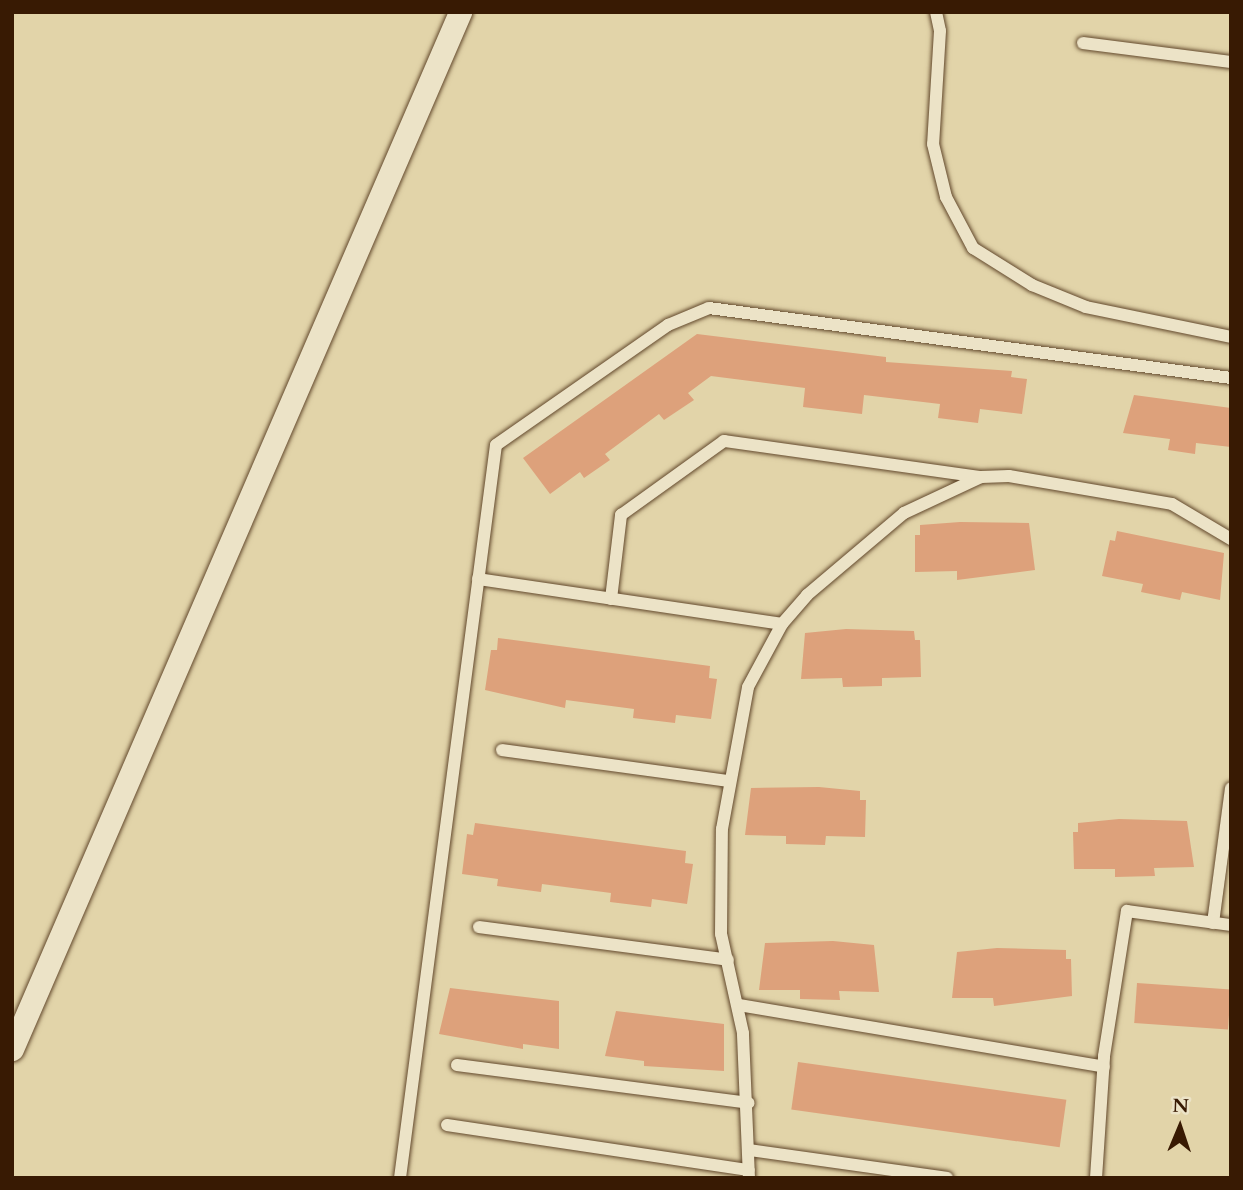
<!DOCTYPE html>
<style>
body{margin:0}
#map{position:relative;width:1243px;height:1190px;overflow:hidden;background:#e2d4a9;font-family:Cardo,serif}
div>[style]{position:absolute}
.building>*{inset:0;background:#dda17b;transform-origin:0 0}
.roads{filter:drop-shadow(0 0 2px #62482c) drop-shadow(0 0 2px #62482c)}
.service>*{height:12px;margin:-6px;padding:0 6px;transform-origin:6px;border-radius:6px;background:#ece3c7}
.minor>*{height:23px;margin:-11.5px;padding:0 11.5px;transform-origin:11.5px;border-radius:11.5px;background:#ece3c7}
span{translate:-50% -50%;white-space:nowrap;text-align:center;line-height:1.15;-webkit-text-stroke:5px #ece3c7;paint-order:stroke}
.frame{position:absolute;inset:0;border:14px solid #381a03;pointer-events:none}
.north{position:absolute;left:1145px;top:1092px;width:70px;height:70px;-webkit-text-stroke:5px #ece3c7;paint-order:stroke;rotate:2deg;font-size:19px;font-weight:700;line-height:28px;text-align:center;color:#381a03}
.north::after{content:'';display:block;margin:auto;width:24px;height:32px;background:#381a03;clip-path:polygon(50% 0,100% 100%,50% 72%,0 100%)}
</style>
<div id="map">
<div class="building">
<div style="clip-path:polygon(697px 334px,886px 357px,886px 362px,1012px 371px,1011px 377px,1027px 379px,1022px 414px,980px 409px,978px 423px,938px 418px,940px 404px,864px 395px,862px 414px,803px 407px,805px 388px,711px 376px,688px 393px,694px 400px,664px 420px,659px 414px,605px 454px,610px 460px,584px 478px,580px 472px,550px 494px,523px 458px)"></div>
<div style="clip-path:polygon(1134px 395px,1231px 408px,1231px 447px,1196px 443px,1195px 454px,1168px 450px,1170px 439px,1123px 433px)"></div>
<div style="clip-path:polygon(960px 522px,1029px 523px,1035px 570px,957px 580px,957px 571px,915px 572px,915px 535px,920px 535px,920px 525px)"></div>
<div style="clip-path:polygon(1117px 531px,1224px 553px,1220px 600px,1182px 592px,1180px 600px,1141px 592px,1143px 584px,1102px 576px,1110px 540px,1115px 541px)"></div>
<div style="clip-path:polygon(846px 629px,914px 631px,915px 640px,920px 640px,921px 677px,882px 678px,882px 686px,843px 687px,842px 678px,801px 679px,805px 633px)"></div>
<div style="clip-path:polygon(498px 638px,710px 666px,709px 678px,717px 679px,711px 719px,676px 715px,675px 723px,633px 718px,634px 709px,566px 700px,565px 708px,485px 690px,491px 650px,497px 650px)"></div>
<div style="clip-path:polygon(819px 787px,860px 791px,860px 800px,866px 800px,865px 837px,826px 836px,825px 845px,786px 844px,786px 836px,745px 835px,751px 788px)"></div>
<div style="clip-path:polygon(1119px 819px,1187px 821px,1194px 867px,1154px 868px,1155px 876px,1115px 877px,1115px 869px,1074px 869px,1073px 832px,1078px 832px,1078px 823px)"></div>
<div style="clip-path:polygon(475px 823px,686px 851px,685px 863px,693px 864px,687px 904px,652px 899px,651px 907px,610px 902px,611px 893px,542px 884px,541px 892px,497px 886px,498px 879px,462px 874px,467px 834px,473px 835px)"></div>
<div style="clip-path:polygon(833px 941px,874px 945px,879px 992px,839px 991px,840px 1000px,800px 999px,800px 990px,759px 990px,765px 943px)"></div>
<div style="clip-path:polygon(997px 948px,1066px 950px,1066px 959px,1071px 959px,1072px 996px,994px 1006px,993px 998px,952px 998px,957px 952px)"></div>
<div style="left:1137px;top:983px;width:94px;height:40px;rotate:4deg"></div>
<div style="clip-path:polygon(450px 988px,559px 1001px,559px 1049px,523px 1044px,523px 1049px,439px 1034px)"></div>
<div style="clip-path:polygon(616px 1011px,724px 1024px,724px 1071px,644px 1066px,644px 1061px,605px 1056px)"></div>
<div style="left:798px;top:1062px;width:271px;height:48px;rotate:8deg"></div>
</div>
<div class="roads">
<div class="service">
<div style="left:936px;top:12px;width:19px;rotate:78deg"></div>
<div style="left:940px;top:31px;width:113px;rotate:93.5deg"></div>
<div style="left:933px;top:144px;width:55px;rotate:76.2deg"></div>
<div style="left:946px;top:197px;width:58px;rotate:62.1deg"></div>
<div style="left:973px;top:248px;width:70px;rotate:32.1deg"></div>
<div style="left:1032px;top:285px;width:58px;rotate:22.2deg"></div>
<div style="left:1086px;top:307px;width:148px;rotate:11.7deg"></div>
<div style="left:1083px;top:43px;width:149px;rotate:7.3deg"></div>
<div style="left:478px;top:579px;width:307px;rotate:8.4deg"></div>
<div style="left:611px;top:599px;width:85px;rotate:-83.2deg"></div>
<div style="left:621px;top:515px;width:127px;rotate:-35.7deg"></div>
<div style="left:724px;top:441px;width:259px;rotate:8deg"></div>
<div style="left:502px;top:750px;width:227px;rotate:7.8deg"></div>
<div style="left:1213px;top:923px;width:136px;rotate:-82.4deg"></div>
<div style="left:479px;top:927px;width:251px;rotate:7.5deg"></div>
<div style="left:739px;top:1005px;width:370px;rotate:9.6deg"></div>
<div style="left:457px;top:1065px;width:294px;rotate:7.4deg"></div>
<div style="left:447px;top:1125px;width:305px;rotate:8.5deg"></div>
<div style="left:749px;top:1150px;width:200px;rotate:8deg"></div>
<div style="left:400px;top:1178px;width:739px;rotate:-82.54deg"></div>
<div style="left:496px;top:445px;width:210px;rotate:-34.9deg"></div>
<div style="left:668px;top:325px;width:44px;rotate:-22.5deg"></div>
<div style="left:709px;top:308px;width:527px;rotate:7.64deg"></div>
<div style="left:749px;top:1178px;width:145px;rotate:-92.4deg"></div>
<div style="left:743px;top:1033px;width:101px;rotate:-102.5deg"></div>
<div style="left:721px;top:934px;width:105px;rotate:-89.5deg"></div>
<div style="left:722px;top:829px;width:144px;rotate:-79.6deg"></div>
<div style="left:748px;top:687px;width:72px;rotate:-61.6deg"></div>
<div style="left:782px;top:624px;width:38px;rotate:-49deg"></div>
<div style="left:807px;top:595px;width:127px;rotate:-40.2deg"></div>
<div style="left:904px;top:513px;width:85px;rotate:-25.1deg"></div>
<div style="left:981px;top:477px;width:28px;rotate:-2deg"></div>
<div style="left:1009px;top:476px;width:165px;rotate:9.7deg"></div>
<div style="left:1172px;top:504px;width:69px;rotate:30.7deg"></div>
<div style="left:1096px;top:1178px;width:122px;rotate:-86.2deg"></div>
<div style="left:1104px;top:1056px;width:147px;rotate:-81deg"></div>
<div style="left:1127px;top:911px;width:105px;rotate:7.7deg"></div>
</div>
<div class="minor">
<div style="left:12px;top:1049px;width:1130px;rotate:-66.63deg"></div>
</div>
</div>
<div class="frame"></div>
<div class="north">N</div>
</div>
